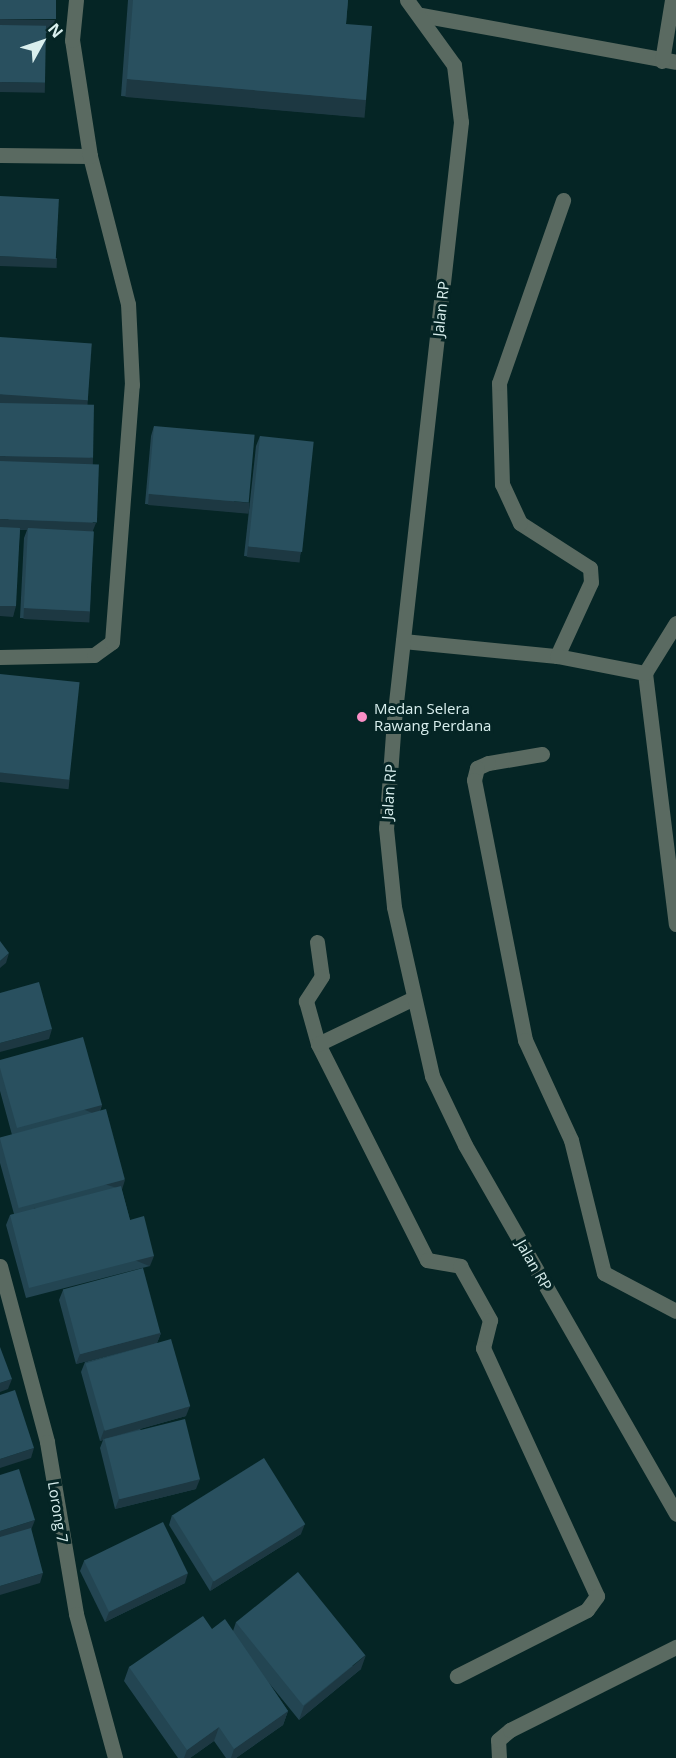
<!DOCTYPE html>
<style>
body{margin:0}
#map{position:relative;width:676px;height:1758px;overflow:hidden;background:#052525;font-family:"Open Sans",sans-serif}
div>[style]{position:absolute}
.service>*{height:15px;margin:-7.5px;padding:0 7.5px;transform-origin:7.5px;border-radius:7.5px;background:#5a6a61}
.minor>*{height:15px;margin:-7.5px;padding:0 7.5px;transform-origin:7.5px;border-radius:7.5px;background:#5a6a61}
.tertiary>*{height:15px;margin:-7.5px;padding:0 7.5px;transform-origin:7.5px;border-radius:7.5px;background:#5a6a61}
.wall>*{inset:0;background:#234552}
.shaded-wall>*{inset:0;background:#1d3842;transform-origin:0 0}
.building>*{inset:0;background:#29505f;transform-origin:0 0}
.dots>*{width:16px;height:16px;translate:-50% -50%;box-sizing:border-box;border:3px solid #052525;border-radius:50%}
span{translate:-50% -50%;white-space:nowrap;text-align:center;line-height:1.15;-webkit-text-stroke:6px #052525;paint-order:stroke}
.street-label{font-size:15px;color:#d9efee}
.poi-label{font-size:15px;color:#d9efee}
.left{translate:0 -50%;text-align:left}
.north{position:absolute;left:12px;top:12px;width:60px;height:60px;-webkit-text-stroke:4px #052525;paint-order:stroke;rotate:50deg;font-size:16px;font-weight:700;line-height:24px;text-align:center;color:#d9efee}
.north::after{content:'';display:block;margin:auto;width:21px;height:27px;background:#d9efee;clip-path:polygon(50% 0,100% 100%,50% 72%,0 100%)}
</style>
<div id="map">
<div class="service">
<div style="left:421px;top:15px;width:259px;rotate:10.4deg"></div>
<div style="left:662px;top:61px;width:62px;rotate:-80.7deg"></div>
<div style="left:676px;top:623px;width:59px;rotate:121.8deg"></div>
<div style="left:645px;top:673px;width:253px;rotate:83deg"></div>
<div style="left:403px;top:641px;width:155px;rotate:5.6deg"></div>
<div style="left:557px;top:656px;width:81px;rotate:-65.3deg"></div>
<div style="left:591px;top:582px;width:14px;rotate:-94deg"></div>
<div style="left:590px;top:568px;width:83px;rotate:-147.3deg"></div>
<div style="left:520px;top:523px;width:43px;rotate:-114.8deg"></div>
<div style="left:502px;top:484px;width:101px;rotate:-91.7deg"></div>
<div style="left:499px;top:383px;width:194px;rotate:-70.7deg"></div>
<div style="left:557px;top:656px;width:90px;rotate:10.9deg"></div>
<div style="left:542px;top:754px;width:55px;rotate:170.5deg"></div>
<div style="left:488px;top:763px;width:12px;rotate:156deg"></div>
<div style="left:477px;top:768px;width:12px;rotate:104deg"></div>
<div style="left:474px;top:780px;width:265px;rotate:78.9deg"></div>
<div style="left:525px;top:1040px;width:110px;rotate:65.3deg"></div>
<div style="left:571px;top:1140px;width:137px;rotate:76.1deg"></div>
<div style="left:604px;top:1273px;width:81px;rotate:27.8deg"></div>
<div style="left:317px;top:942px;width:34px;rotate:82deg"></div>
<div style="left:322px;top:976px;width:30px;rotate:123deg"></div>
<div style="left:306px;top:1001px;width:45px;rotate:74.4deg"></div>
<div style="left:318px;top:1044px;width:242px;rotate:63.2deg"></div>
<div style="left:427px;top:1260px;width:34px;rotate:10deg"></div>
<div style="left:460px;top:1266px;width:62px;rotate:60.9deg"></div>
<div style="left:490px;top:1320px;width:29px;rotate:104deg"></div>
<div style="left:483px;top:1348px;width:273px;rotate:65.3deg"></div>
<div style="left:597px;top:1596px;width:17px;rotate:126deg"></div>
<div style="left:587px;top:1610px;width:146px;rotate:153.1deg"></div>
<div style="left:318px;top:1044px;width:104px;rotate:-25.6deg"></div>
<div style="left:499px;top:1758px;width:18px;rotate:-93deg"></div>
<div style="left:498px;top:1740px;width:16px;rotate:-40deg"></div>
<div style="left:510px;top:1730px;width:186px;rotate:-26.6deg"></div>
</div>
<div class="minor">
<div style="left:0;top:155px;width:90px;rotate:0.6deg"></div>
<div style="left:0;top:657px;width:94px;rotate:-1.2deg"></div>
<div style="left:94px;top:655px;width:22px;rotate:-36deg"></div>
<div style="left:112px;top:642px;width:258px;rotate:-85.6deg"></div>
<div style="left:132px;top:385px;width:81px;rotate:-92.8deg"></div>
<div style="left:128px;top:304px;width:153px;rotate:-104.4deg"></div>
<div style="left:90px;top:156px;width:117px;rotate:-98.8deg"></div>
<div style="left:72px;top:40px;width:40px;rotate:-84.3deg"></div>
<div style="left:0;top:1266px;width:182px;rotate:75deg"></div>
<div style="left:47px;top:1442px;width:174px;rotate:80.4deg"></div>
<div style="left:76px;top:1614px;width:149px;rotate:74.8deg"></div>
</div>
<div class="tertiary">
<div style="left:407px;top:0;width:80px;rotate:54.1deg"></div>
<div style="left:454px;top:65px;width:57px;rotate:83deg"></div>
<div style="left:461px;top:122px;width:602px;rotate:96.39deg"></div>
<div style="left:394px;top:720px;width:108px;rotate:94.2deg"></div>
<div style="left:386px;top:828px;width:79px;rotate:84.2deg"></div>
<div style="left:394px;top:907px;width:173px;rotate:77.3deg"></div>
<div style="left:432px;top:1076px;width:76px;rotate:64.4deg"></div>
<div style="left:465px;top:1145px;width:425px;rotate:60.2deg"></div>
</div>
<div class="wall">
<div style="clip-path:polygon(128px 0,348px 0,346px 24px,366px 100px,360px 117px,121px 96px)"></div>
<div style="clip-path:polygon(0 337px,88px 399px,86px 405px,91px 464px,93px 531px,90px 612px,86px 622px,20px 618px,24px 538px,27px 530px,20px 530px,13px 617px)"></div>
<div style="clip-path:polygon(154px 426px,246px 513px,145px 504px,151px 436px)"></div>
<div style="clip-path:polygon(260px 436px,301px 552px,298px 562px,244px 556px,256px 446px)"></div>
<div style="clip-path:polygon(0 1060px,102px 1105px,100px 1111px,130px 1220px,150px 1266px,26px 1298px,6px 1225px,10px 1215px,14px 1214px,0 1163px,0 1138px,12px 1135px,0 1091px)"></div>
<div style="clip-path:polygon(63px 1290px,161px 1333px,157px 1343px,186px 1416px,140px 1429px,196px 1489px,115px 1509px,100px 1448px,103px 1440px,100px 1441px,81px 1372px,85px 1362px,144px 1346px,76px 1364px,59px 1300px)"></div>
<div style="clip-path:polygon(172px 1515px,301px 1534px,210px 1591px,169px 1525px)"></div>
<div style="clip-path:polygon(84px 1561px,185px 1583px,105px 1622px,80px 1571px)"></div>
<div style="clip-path:polygon(236px 1622px,361px 1669px,299px 1720px,269px 1683px,288px 1711px,283px 1725px,236px 1758px,226px 1758px,214px 1741px,190px 1758px,178px 1758px,124px 1681px,129px 1667px,212px 1629px,233px 1631px)"></div>
</div>
<div class="shaded-wall">
<div style="clip-path:polygon(0 19px,55px 20px,50px 33px,0 33px)"></div>
<div style="left:127px;top:79px;width:240px;height:18px;rotate:5deg"></div>
<div style="left:0;top:82px;width:45px;height:10px;rotate:1deg"></div>
<div style="left:0;top:256px;width:57px;height:10px;rotate:2deg"></div>
<div style="left:0;top:394px;width:88px;height:10px;rotate:3deg"></div>
<div style="left:0;top:456px;width:93px;height:10px;rotate:1deg"></div>
<div style="left:149px;top:494px;width:101px;height:11px;rotate:5deg"></div>
<div style="clip-path:polygon(0 519px,96px 523px,92px 533px,28px 528px,27px 530px,0 529px)"></div>
<div style="left:248px;top:546px;width:53px;height:11px;rotate:6deg"></div>
<div style="clip-path:polygon(0 606px,16px 606px,13px 617px,0 616px)"></div>
<div style="left:24px;top:608px;width:66px;height:11px;rotate:3deg"></div>
<div style="left:0;top:772px;width:70px;height:10px;rotate:6deg"></div>
<div style="clip-path:polygon(9px 953px,6px 963px,0 968px,0 961px)"></div>
<div style="clip-path:polygon(52px 1029px,49px 1039px,0 1052px,0 1043px)"></div>
<div style="left:102px;top:1105px;width:11px;height:88px;rotate:112deg"></div>
<div style="left:125px;top:1180px;width:10px;height:110px;rotate:107deg"></div>
<div style="left:154px;top:1256px;width:11px;height:129px;rotate:112deg"></div>
<div style="clip-path:polygon(161px 1333px,157px 1343px,76px 1364px,80px 1354px)"></div>
<div style="clip-path:polygon(12px 1379px,8px 1389px,0 1392px,0 1383px)"></div>
<div style="clip-path:polygon(190px 1406px,186px 1416px,104px 1439px,104px 1438px,103px 1440px,100px 1441px,104px 1430px)"></div>
<div style="clip-path:polygon(34px 1448px,31px 1458px,0 1468px,0 1459px)"></div>
<div style="clip-path:polygon(200px 1479px,196px 1489px,115px 1509px,119px 1499px)"></div>
<div style="clip-path:polygon(35px 1520px,31px 1530px,0 1540px,0 1531px)"></div>
<div style="clip-path:polygon(305px 1524px,301px 1534px,210px 1591px,213px 1581px)"></div>
<div style="clip-path:polygon(43px 1573px,40px 1583px,0 1595px,0 1586px)"></div>
<div style="clip-path:polygon(188px 1573px,185px 1583px,105px 1622px,109px 1612px)"></div>
<div style="clip-path:polygon(366px 1655px,361px 1669px,299px 1720px,304px 1706px)"></div>
<div style="clip-path:polygon(288px 1711px,283px 1725px,236px 1758px,231px 1758px,234px 1749px)"></div>
<div style="clip-path:polygon(219px 1727px,214px 1741px,190px 1758px,184px 1758px,187px 1750px)"></div>
</div>
<div class="building">
<div style="left:0;top:0;width:56px;height:19px"></div>
<div style="clip-path:polygon(133px 0,348px 0,346px 24px,372px 26px,366px 100px,127px 79px)"></div>
<div style="left:0;top:25px;width:46px;height:57px;rotate:1deg"></div>
<div style="left:0;top:196px;width:59px;height:60px;rotate:3deg"></div>
<div style="left:0;top:337px;width:92px;height:57px;rotate:4deg"></div>
<div style="left:0;top:403px;width:94px;height:53px;rotate:1deg"></div>
<div style="left:154px;top:426px;width:101px;height:68px;rotate:5deg"></div>
<div style="left:260px;top:436px;width:54px;height:111px;rotate:6deg"></div>
<div style="left:0;top:461px;width:99px;height:58px;rotate:2deg"></div>
<div style="clip-path:polygon(0 527px,20px 528px,16px 606px,0 606px)"></div>
<div style="left:28px;top:528px;width:66px;height:80px;rotate:3deg"></div>
<div style="left:0;top:674px;width:80px;height:98px;rotate:6deg"></div>
<div style="clip-path:polygon(0 941px,9px 953px,0 961px)"></div>
<div style="clip-path:polygon(39px 982px,52px 1029px,0 1043px,0 993px)"></div>
<div style="clip-path:polygon(83px 1037px,102px 1105px,17px 1128px,0 1068px,0 1060px)"></div>
<div style="left:106px;top:1109px;width:73px;height:110px;rotate:75deg"></div>
<div style="clip-path:polygon(121px 1186px,130px 1220px,144px 1216px,154px 1256px,29px 1288px,10px 1215px)"></div>
<div style="left:143px;top:1268px;width:67px;height:83px;rotate:75deg"></div>
<div style="left:171px;top:1339px;width:70px;height:89px;rotate:74deg"></div>
<div style="clip-path:polygon(0 1347px,12px 1379px,0 1383px)"></div>
<div style="clip-path:polygon(15px 1390px,34px 1448px,0 1459px,0 1395px)"></div>
<div style="left:185px;top:1419px;width:62px;height:83px;rotate:76deg"></div>
<div style="left:264px;top:1458px;width:78px;height:108px;rotate:58deg"></div>
<div style="clip-path:polygon(19px 1469px,35px 1520px,0 1531px,0 1475px)"></div>
<div style="left:163px;top:1522px;width:57px;height:88px;rotate:64deg"></div>
<div style="clip-path:polygon(31px 1528px,43px 1573px,0 1586px,0 1537px)"></div>
<div style="left:298px;top:1572px;width:107px;height:80px;rotate:51deg"></div>
<div style="clip-path:polygon(203px 1616px,212px 1629px,225px 1619px,288px 1711px,234px 1749px,219px 1727px,187px 1750px,129px 1667px)"></div>
</div>
<div class="dots">
<div style="left:362px;top:717px;background:#fb8fc6"></div>
</div>
<div class="street-label">
<span style="left:441px;top:309px;rotate:-84deg">Jalan RP</span>
<span style="left:389px;top:792px;rotate:-86deg">Jalan RP</span>
<span style="left:534px;top:1265px;rotate:60deg">Jalan RP</span>
<span style="left:58px;top:1512px;rotate:81deg">Lorong 7</span>
</div>
<div class="poi-label">
<span class="left" style="left:374px;top:717px">Medan Selera<br>Rawang Perdana</span>
</div>
<div class="north">N</div>
</div>
